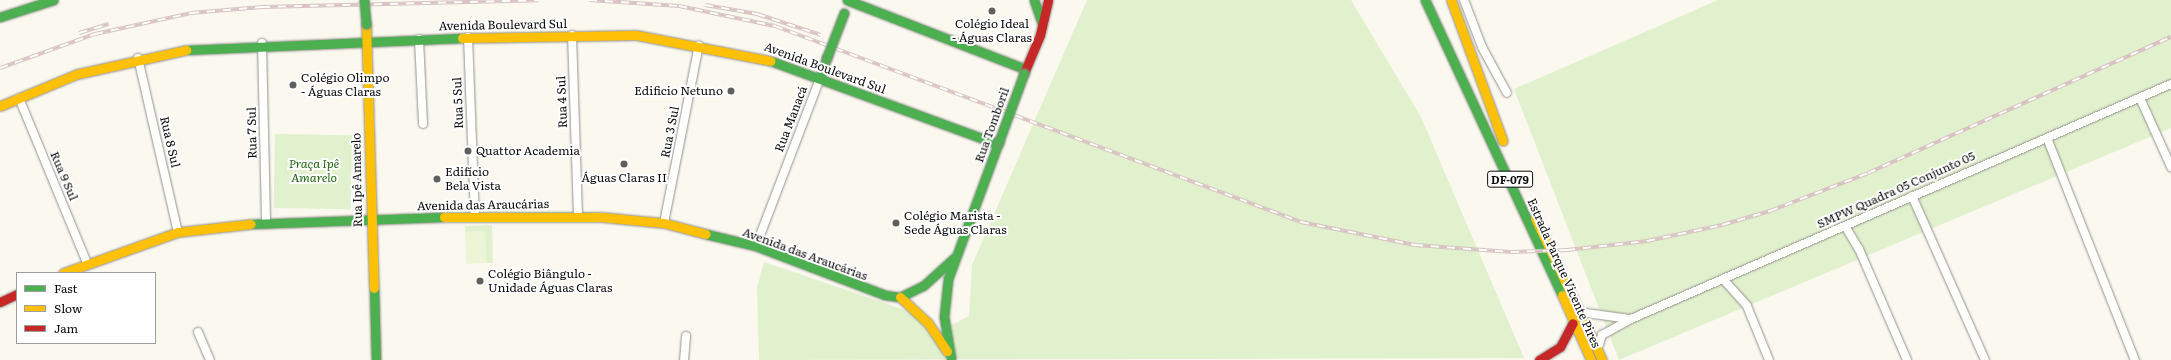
<!DOCTYPE html>
<meta charset="utf-8">
<style>
body{margin:0}
#map{position:relative;width:2171px;height:360px;overflow:hidden;background:#faf8ef;font-family:Literata,serif}
div>[style]{position:absolute}
.green>*{inset:0;background:#e2f1cd;transform-origin:0 0}
.pitch>*{inset:0;background:#edf5d7;transform-origin:0 0}
.roads{filter:drop-shadow(0 0 1px #93928e) drop-shadow(0 0 1px #93928e)}
.street>*{height:8px;margin:-4px;padding:0 4px;transform-origin:4px;border-radius:4px;background:#fefefd}
.fast>*{height:9px;margin:-4.5px;padding:0 4.5px;transform-origin:4.5px;border-radius:4.5px;background:#4caf50}
.slow>*{height:9px;margin:-4.5px;padding:0 4.5px;transform-origin:4.5px;border-radius:4.5px;background:#ffc107}
.jam>*{height:9px;margin:-4.5px;padding:0 4.5px;transform-origin:4.5px;border-radius:4.5px;background:#c62828}
.rail>*{height:4px;margin-top:-2px;transform-origin:0;background:repeating-linear-gradient(90deg,#fff 0 8px,#d8c2c2 0 16px);box-sizing:border-box;border-block:1px solid #d8c2c2}
.bridges{filter:drop-shadow(0 0 1px #8a8985) drop-shadow(0 0 1px #8a8985)}
.fast-bridge>*{height:9px;margin:-4.5px;padding:0 4.5px;transform-origin:4.5px;border-radius:4.5px;background:#4caf50}
.dots>*{width:11px;height:11px;translate:-50% -50%;box-sizing:border-box;border:2px solid #fff;border-radius:50%}
span{translate:-50% -50%;white-space:nowrap;text-align:center;line-height:1.15;-webkit-text-stroke:4px #fff;paint-order:stroke}
.shield-label span{padding:1px 3px;background:#fff;border:1px solid;border-radius:3px;-webkit-text-stroke-width:0}
.shield-label{font-size:11px;color:#0c0c0c;font-weight:700}
.poi-label{font-size:12px;color:#0c0c0c}
.left{translate:0 -50%;text-align:left}
.right{translate:-100% -50%;text-align:right}
.street-label{font-size:12px;color:#0c0c0c}
.park-label{font-size:12px;color:#276817;font-style:italic}
.legend{position:absolute;left:16px;top:272px;width:140px;height:72px;box-sizing:border-box;background:#fff;border:1px solid #9e9e9e;margin:0;padding:5px 7px;list-style:none;font-size:12px;color:#0c0c0c}
.legend li{display:flex;align-items:center;gap:8px;height:20px}
.legend b{width:20px;border:1px solid #9e9e9e}
</style>
<div id="map">
<div class="green">
<div style="clip-path:polygon(1087px 0,1351px 0,1421px 117px,1524px 358px,759px 360px,757px 288px,764px 262px,911px 312px,933px 335px,969px 316px,972px 265px)"></div>
<div style="clip-path:polygon(1718px 0,2171px 0,2171px 128px,1619px 360px,1514px 89px)"></div>
<div style="left:275px;top:134px;width:77px;height:74px;rotate:1deg"></div>
<div style="clip-path:polygon(492px 225px,493px 263px,486px 263px,485px 232px,465px 232px,465px 226px)"></div>
</div>
<div class="pitch">
<div style="left:485px;top:231px;width:32px;height:20px;rotate:88deg"></div>
</div>
<div class="roads">
<div class="street">
<div style="left:1464px;top:0;width:50px;rotate:69deg"></div>
<div style="left:1482px;top:47px;width:52px;rotate:61.5deg"></div>
<div style="left:572px;top:35px;width:181px;rotate:88.1deg"></div>
<div style="left:468px;top:37px;width:179px;rotate:87.8deg"></div>
<div style="left:419px;top:39px;width:85px;rotate:87.3deg"></div>
<div style="left:262px;top:43px;width:180px;rotate:88.7deg"></div>
<div style="left:138px;top:58px;width:179px;rotate:77.1deg"></div>
<div style="left:19px;top:98px;width:178px;rotate:67.6deg"></div>
<div style="left:2140px;top:98px;width:76px;rotate:65.8deg"></div>
<div style="left:2047px;top:138px;width:239px;rotate:68.4deg"></div>
<div style="left:1912px;top:196px;width:180px;rotate:66deg"></div>
<div style="left:664px;top:223px;width:181px;rotate:-78.9deg"></div>
<div style="left:1845px;top:226px;width:27px;rotate:59deg"></div>
<div style="left:1859px;top:249px;width:121px;rotate:66.6deg"></div>
<div style="left:756px;top:246px;width:180px;rotate:-69.1deg"></div>
<div style="left:1723px;top:279px;width:36px;rotate:48deg"></div>
<div style="left:1747px;top:306px;width:58px;rotate:67.8deg"></div>
<div style="left:1579px;top:312px;width:51px;rotate:7.8deg"></div>
<div style="left:198px;top:332px;width:30px;rotate:67deg"></div>
<div style="left:1598px;top:348px;width:14px;rotate:-73deg"></div>
<div style="left:1602px;top:335px;width:33px;rotate:-29deg"></div>
<div style="left:1631px;top:319px;width:589px;rotate:-23.52deg"></div>
<div style="left:684px;top:360px;width:24px;rotate:-85deg"></div>
</div>
<div class="fast">
<div style="left:847px;top:0;width:191px;rotate:21.2deg"></div>
<div style="left:1034px;top:0;width:24px;rotate:71deg"></div>
<div style="left:1425px;top:0;width:325px;rotate:65.1deg"></div>
<div style="left:0;top:17px;width:56px;rotate:-17.8deg"></div>
<div style="left:186px;top:50px;width:276px;rotate:-2.5deg"></div>
<div style="left:771px;top:61px;width:242px;rotate:20.1deg"></div>
<div style="left:820px;top:78px;width:22px;rotate:-72deg"></div>
<div style="left:251px;top:224px;width:193px;rotate:-2.1deg"></div>
<div style="left:706px;top:234px;width:51px;rotate:13.5deg"></div>
<div style="left:756px;top:246px;width:138px;rotate:20.8deg"></div>
<div style="left:885px;top:295px;width:15px;rotate:8deg"></div>
<div style="left:900px;top:297px;width:25px;rotate:-26deg"></div>
<div style="left:923px;top:286px;width:42px;rotate:-42.1deg"></div>
<div style="left:374px;top:288px;width:72px;rotate:88.4deg"></div>
<div style="left:951px;top:358px;width:42px;rotate:-99.7deg"></div>
<div style="left:944px;top:317px;width:38px;rotate:-84deg"></div>
<div style="left:948px;top:279px;width:147px;rotate:-69.7deg"></div>
</div>
<div class="slow">
<div style="left:1451px;top:0;width:150px;rotate:69.8deg"></div>
<div style="left:366px;top:24px;width:264px;rotate:88.3deg"></div>
<div style="left:462px;top:38px;width:174px;rotate:-1deg"></div>
<div style="left:636px;top:35px;width:137px;rotate:10.9deg"></div>
<div style="left:0;top:106px;width:83px;rotate:-22.6deg"></div>
<div style="left:77px;top:74px;width:112px;rotate:-12.4deg"></div>
<div style="left:444px;top:217px;width:157px"></div>
<div style="left:601px;top:217px;width:63px;rotate:5.4deg"></div>
<div style="left:664px;top:223px;width:43px;rotate:14.7deg"></div>
<div style="left:1535px;top:218px;width:157px;rotate:64.7deg"></div>
<div style="left:63px;top:273px;width:122px;rotate:-19.6deg"></div>
<div style="left:178px;top:232px;width:73px;rotate:-6.3deg"></div>
<div style="left:1562px;top:295px;width:71px;rotate:66deg"></div>
<div style="left:900px;top:297px;width:38px;rotate:43deg"></div>
<div style="left:928px;top:323px;width:34px;rotate:56deg"></div>
</div>
<div class="jam">
<div style="left:1024px;top:73px;width:41px;rotate:-67.2deg"></div>
<div style="left:1040px;top:35px;width:36px;rotate:-77deg"></div>
<div style="left:0;top:302px;width:19px;rotate:-25deg"></div>
<div style="left:1539px;top:360px;width:25px;rotate:-32deg"></div>
<div style="left:1560px;top:347px;width:27px;rotate:-62deg"></div>
</div>
</div>
<div class="rail">
<div style="left:589px;top:0;width:90px;rotate:3.8deg"></div>
<div style="left:679px;top:6px;width:98px;rotate:11.8deg"></div>
<div style="left:775px;top:26px;width:561px;rotate:20.44deg"></div>
<div style="left:1301px;top:222px;width:116px;rotate:11.4deg"></div>
<div style="left:1415px;top:245px;width:96px;rotate:4.2deg"></div>
<div style="left:1511px;top:252px;width:56px;rotate:-2deg"></div>
<div style="left:1567px;top:250px;width:81px;rotate:-6.4deg"></div>
<div style="left:1647px;top:241px;width:77px;rotate:-12deg"></div>
<div style="left:1722px;top:225px;width:50px;rotate:-16.3deg"></div>
<div style="left:1770px;top:211px;width:105px;rotate:-21.2deg"></div>
<div style="left:1868px;top:173px;width:332px;rotate:-24.2deg"></div>
<div style="left:705px;top:5px;width:53px;rotate:9.8deg"></div>
<div style="left:757px;top:14px;width:67px;rotate:18.2deg"></div>
<div style="left:79px;top:33px;width:31px;rotate:-17deg"></div>
<div style="left:0;top:68px;width:101px;rotate:-19.7deg"></div>
<div style="left:95px;top:34px;width:98px;rotate:-12.3deg"></div>
<div style="left:191px;top:13px;width:71px;rotate:-4.8deg"></div>
<div style="left:262px;top:7px;width:277px;rotate:-1.4deg"></div>
</div>
<div class="bridges">
<div class="fast-bridge">
<div style="left:364px;top:0;width:24px;rotate:85deg"></div>
<div style="left:827px;top:57px;width:47px;rotate:-68.9deg"></div>
<div style="left:999px;top:141px;width:72px;rotate:-69.8deg"></div>
</div>
</div>
<div class="dots">
<div style="left:992px;top:11px;background:#5f5f5b"></div>
<div style="left:293px;top:85px;background:#5f5f5b"></div>
<div style="left:731px;top:91px;background:#5f5f5b"></div>
<div style="left:468px;top:151px;background:#5f5f5b"></div>
<div style="left:624px;top:164px;background:#5f5f5b"></div>
<div style="left:437px;top:179px;background:#5f5f5b"></div>
<div style="left:896px;top:223px;background:#5f5f5b"></div>
<div style="left:480px;top:281px;background:#5f5f5b"></div>
</div>
<div class="shield-label">
<span style="left:1510px;top:179px">DF-079</span>
</div>
<div class="poi-label">
<span style="left:992px;top:31px">Colégio Ideal<br>- Águas Claras</span>
<span class="left" style="left:301px;top:85px">Colégio Olimpo<br>- Águas Claras</span>
<span class="right" style="left:723px;top:91px">Edificio Netuno</span>
<span class="left" style="left:476px;top:151px">Quattor Academia</span>
<span class="left" style="left:445px;top:179px">Edifício<br>Bela Vista</span>
<span style="left:624px;top:178px">Águas Claras II</span>
<span class="left" style="left:904px;top:223px">Colégio Marista -<br>Sede Águas Claras</span>
<span class="left" style="left:488px;top:281px">Colégio Biângulo -<br>Unidade Águas Claras</span>
</div>
<div class="street-label">
<span style="left:503px;top:25px;rotate:-1deg">Avenida Boulevard Sul</span>
<span style="left:825px;top:68px;rotate:20deg">Avenida Boulevard Sul</span>
<span style="left:562px;top:102px;rotate:-92deg">Rua 4 Sul</span>
<span style="left:458px;top:103px;rotate:-92deg">Rua 5 Sul</span>
<span style="left:791px;top:119px;rotate:-69deg">Rua Manacá</span>
<span style="left:992px;top:125px;rotate:-70deg">Rua Tomboril</span>
<span style="left:670px;top:132px;rotate:-79deg">Rua 3 Sul</span>
<span style="left:252px;top:133px;rotate:-91deg">Rua 7 Sul</span>
<span style="left:170px;top:142px;rotate:77deg">Rua 8 Sul</span>
<span style="left:64px;top:176px;rotate:67deg">Rua 9 Sul</span>
<span style="left:357px;top:180px;rotate:-91deg">Rua Ipê Amarelo</span>
<span style="left:1896px;top:190px;rotate:-24deg">SMPW Quadra 05 Conjunto 05</span>
<span style="left:483px;top:205px;rotate:-1deg">Avenida das Araucárias</span>
<span style="left:805px;top:254px;rotate:20deg">Avenida das Araucárias</span>
<span style="left:1564px;top:273px;rotate:66deg">Estrada Parque Vicente Pires</span>
</div>
<div class="park-label">
<span style="left:314px;top:171px">Praça Ipê<br>Amarelo</span>
</div>
<ul class="legend">
<li><b style="height:5px;background:#4caf50"></b>Fast</li>
<li><b style="height:5px;background:#ffc107"></b>Slow</li>
<li><b style="height:5px;background:#c62828"></b>Jam</li>
</ul>
</div>
